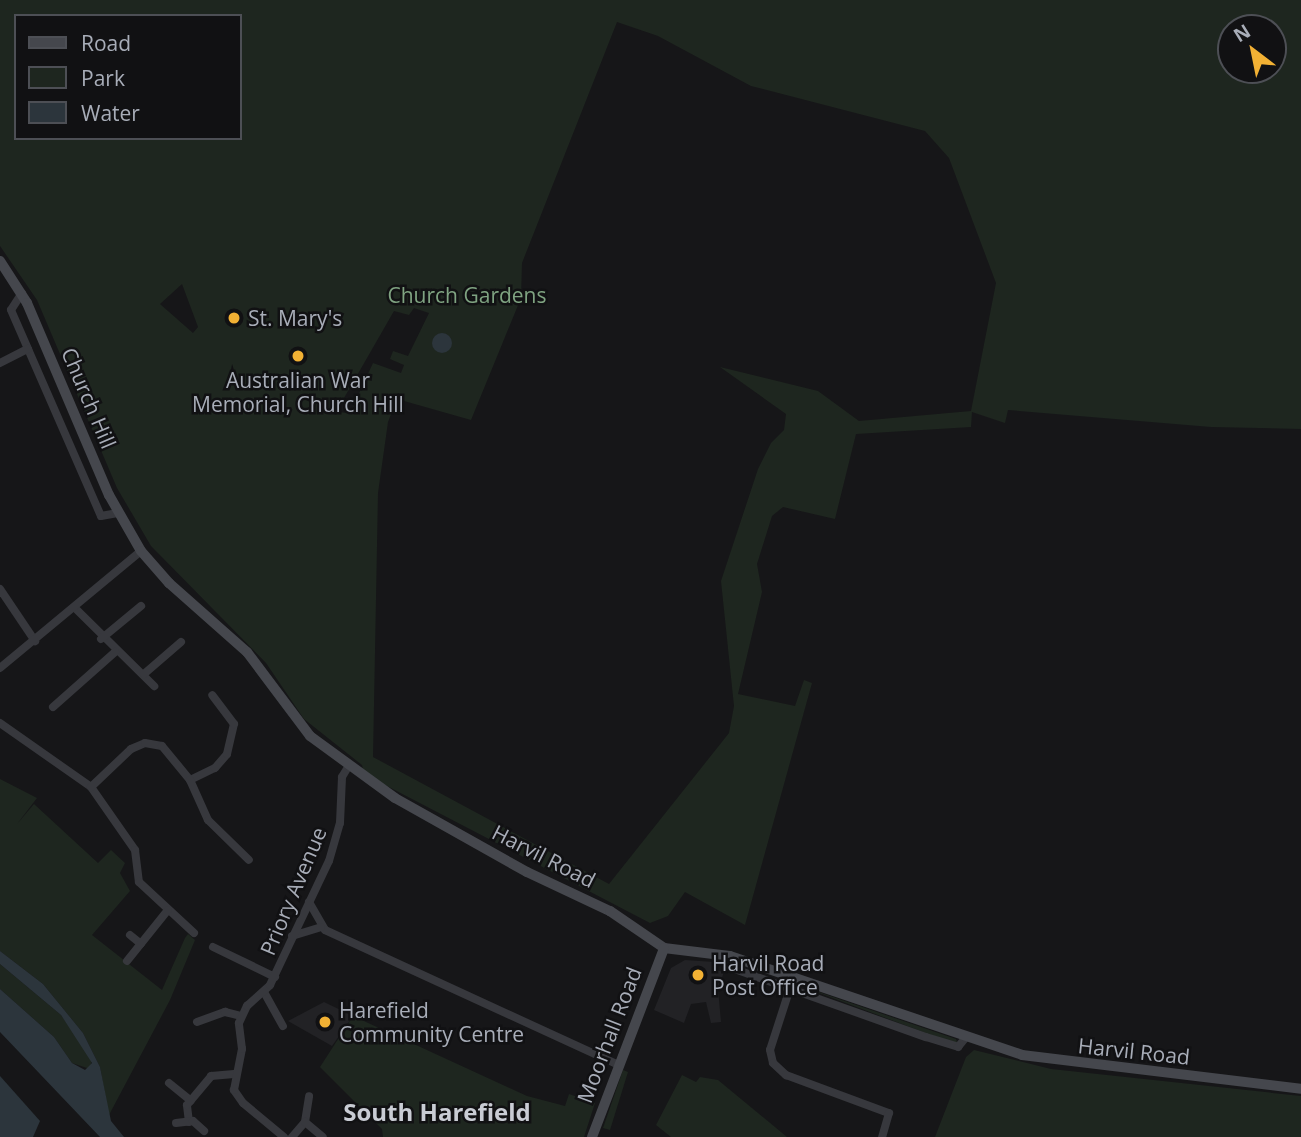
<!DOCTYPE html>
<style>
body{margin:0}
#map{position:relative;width:1301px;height:1137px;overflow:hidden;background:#161618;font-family:"Open Sans",sans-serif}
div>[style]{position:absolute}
.built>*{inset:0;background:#222225}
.green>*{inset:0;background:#1e261f}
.water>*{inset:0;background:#2c353c}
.round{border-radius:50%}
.street>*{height:8px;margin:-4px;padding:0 4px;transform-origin:4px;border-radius:4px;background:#37383d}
.secondary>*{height:10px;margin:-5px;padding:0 5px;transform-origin:5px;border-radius:5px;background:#45474d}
.dots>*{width:19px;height:19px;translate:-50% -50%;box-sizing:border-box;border:4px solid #111113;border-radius:50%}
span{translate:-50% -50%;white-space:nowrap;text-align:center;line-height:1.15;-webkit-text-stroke:5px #111113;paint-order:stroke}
.park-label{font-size:21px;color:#7fa381}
.poi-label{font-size:21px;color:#a8adb8}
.left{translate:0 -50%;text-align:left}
.street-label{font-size:21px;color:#a8adb8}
.quarter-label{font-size:24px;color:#c9ccd4;font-weight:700}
.legend{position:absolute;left:14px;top:14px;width:228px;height:126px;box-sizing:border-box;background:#111113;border:2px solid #4d4f55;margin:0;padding:9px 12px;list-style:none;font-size:21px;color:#a8adb8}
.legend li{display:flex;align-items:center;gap:14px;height:35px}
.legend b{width:35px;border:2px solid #4d4f55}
.north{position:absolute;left:1217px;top:14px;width:70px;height:70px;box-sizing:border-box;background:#111113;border:2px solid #4d4f55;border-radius:50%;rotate:328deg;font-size:19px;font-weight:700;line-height:28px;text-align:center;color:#a8adb8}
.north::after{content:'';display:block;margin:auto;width:24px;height:32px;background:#f2b134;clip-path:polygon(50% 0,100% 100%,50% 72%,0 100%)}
</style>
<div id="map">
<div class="built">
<div style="clip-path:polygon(685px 960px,714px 962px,716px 970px,724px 972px,718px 989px,721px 1022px,711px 1023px,706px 1002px,691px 1004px,684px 1023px,654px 1010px,671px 968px)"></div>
<div style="clip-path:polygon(324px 1002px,353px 1016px,332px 1046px,288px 1021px)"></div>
</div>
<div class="green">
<div style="clip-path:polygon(evenodd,0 0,1301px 0,1301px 429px,1211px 427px,1008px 410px,1005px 423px,972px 412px,971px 427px,856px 434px,835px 519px,783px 507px,772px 516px,757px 564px,762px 592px,738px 694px,795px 706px,804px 680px,812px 683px,745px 925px,685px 892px,668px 916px,650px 923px,364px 774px,362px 765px,304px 719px,266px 663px,151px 546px,117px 488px,37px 300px,0 246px,0 0,16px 16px,240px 16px,240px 138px,16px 138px,16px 16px,0 0,617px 22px,658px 36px,751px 86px,925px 131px,949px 158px,996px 283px,971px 411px,859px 421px,818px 391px,720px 367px,786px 414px,784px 430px,771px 443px,758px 469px,721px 581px,734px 706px,729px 733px,609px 884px,373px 757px,378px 493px,388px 422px,397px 399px,471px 420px,521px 298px,522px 263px,617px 22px,0 0,1231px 28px,1273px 28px,1273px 70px,1231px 70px,1231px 28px,0 0,182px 284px,198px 327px,193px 333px,160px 304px,182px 284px,0 0,414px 308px,429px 313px,408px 356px,393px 351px,390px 359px,404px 365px,401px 373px,373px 363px,350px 413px,336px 412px,394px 311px,409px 315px,414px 308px)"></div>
<div style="clip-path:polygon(0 779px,37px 798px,17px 824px,34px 804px,98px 863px,111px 850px,125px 863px,120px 873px,130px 891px,92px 935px,162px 990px,185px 938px,188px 934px,195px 940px,170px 1000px,109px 1115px,100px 1067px,83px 1033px,43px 984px,0 951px)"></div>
<div style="clip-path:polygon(0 964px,61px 1015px,92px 1059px,90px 1069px,72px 1063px,54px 1037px,0 989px)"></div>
<div style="clip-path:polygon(798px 985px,956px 1039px,957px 1042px,955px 1044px)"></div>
<div style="clip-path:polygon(353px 1016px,527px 1096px,565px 1106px,569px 1094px,595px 1103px,584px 1137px,383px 1137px,382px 1129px,320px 1067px)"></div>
<div style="clip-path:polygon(974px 1050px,1051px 1069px,1301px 1096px,1301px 1137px,935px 1137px,966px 1057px)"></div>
<div style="clip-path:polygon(623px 1070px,628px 1072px,610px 1130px,603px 1128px)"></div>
<div style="clip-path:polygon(682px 1075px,696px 1082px,700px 1077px,718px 1080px,787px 1137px,671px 1137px,656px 1125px)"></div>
</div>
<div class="water">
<div class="round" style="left:432px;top:333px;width:20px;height:20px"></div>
<div style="clip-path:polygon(0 951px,43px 984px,83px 1033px,100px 1067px,111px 1121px,124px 1137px,100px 1137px,0 1032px,0 989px,54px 1037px,72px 1063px,85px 1070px,92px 1063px,61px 1015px,0 964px)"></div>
<div style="clip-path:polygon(0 1076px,40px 1121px,33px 1137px,0 1137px)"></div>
</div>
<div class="street">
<div style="left:22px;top:293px;width:20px;rotate:123deg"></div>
<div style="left:11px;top:310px;width:43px;rotate:66.4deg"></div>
<div style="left:28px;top:349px;width:182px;rotate:66.4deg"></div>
<div style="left:101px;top:516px;width:17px;rotate:-10deg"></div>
<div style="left:0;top:363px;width:31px;rotate:-27deg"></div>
<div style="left:0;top:589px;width:63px;rotate:56.1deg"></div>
<div style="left:76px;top:609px;width:110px;rotate:44.6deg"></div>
<div style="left:101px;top:639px;width:52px;rotate:-39.5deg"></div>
<div style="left:0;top:668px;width:183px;rotate:-39.7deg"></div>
<div style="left:144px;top:674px;width:49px;rotate:-40.9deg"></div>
<div style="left:53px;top:707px;width:83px;rotate:-41.6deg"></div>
<div style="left:0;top:723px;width:111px;rotate:35.1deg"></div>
<div style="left:91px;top:787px;width:77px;rotate:55.1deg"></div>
<div style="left:135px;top:850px;width:32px;rotate:83deg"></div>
<div style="left:139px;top:882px;width:75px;rotate:42.8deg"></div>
<div style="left:190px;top:780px;width:28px;rotate:-26deg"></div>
<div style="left:215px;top:768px;width:18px;rotate:-49deg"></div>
<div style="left:227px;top:754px;width:31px;rotate:-77deg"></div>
<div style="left:234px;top:724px;width:36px;rotate:-127deg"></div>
<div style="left:91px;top:787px;width:55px;rotate:-43.5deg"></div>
<div style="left:131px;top:749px;width:15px;rotate:-23deg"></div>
<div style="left:145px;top:743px;width:17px;rotate:10deg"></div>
<div style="left:162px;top:746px;width:44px;rotate:50.5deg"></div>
<div style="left:190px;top:780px;width:44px;rotate:65.8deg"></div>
<div style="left:208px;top:820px;width:57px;rotate:44.3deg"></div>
<div style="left:309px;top:902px;width:32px;rotate:60deg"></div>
<div style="left:325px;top:930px;width:320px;rotate:24.7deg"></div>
<div style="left:130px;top:935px;width:14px;rotate:39deg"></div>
<div style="left:292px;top:936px;width:30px;rotate:-17deg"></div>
<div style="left:213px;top:947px;width:69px;rotate:25.8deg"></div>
<div style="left:730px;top:956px;width:11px;rotate:95deg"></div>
<div style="left:729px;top:967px;width:209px;rotate:19.6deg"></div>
<div style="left:926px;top:1037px;width:34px;rotate:17deg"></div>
<div style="left:958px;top:1047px;width:13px;rotate:-51deg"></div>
<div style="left:127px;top:961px;width:65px;rotate:-51.2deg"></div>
<div style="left:791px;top:985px;width:68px;rotate:107.9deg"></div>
<div style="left:770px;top:1050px;width:13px;rotate:77deg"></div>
<div style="left:773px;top:1063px;width:18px;rotate:43deg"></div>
<div style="left:786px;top:1075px;width:110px;rotate:20.3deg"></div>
<div style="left:889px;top:1113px;width:25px;rotate:106deg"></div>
<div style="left:264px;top:992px;width:39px;rotate:61deg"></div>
<div style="left:197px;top:1022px;width:30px;rotate:-20deg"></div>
<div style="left:225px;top:1012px;width:16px;rotate:14deg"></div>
<div style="left:169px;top:1083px;width:28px;rotate:39deg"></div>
<div style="left:189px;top:1122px;width:17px;rotate:-97deg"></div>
<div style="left:187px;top:1105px;width:38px;rotate:-50deg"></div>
<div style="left:211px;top:1076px;width:23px;rotate:-5deg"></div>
<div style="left:305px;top:1122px;width:26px;rotate:-81deg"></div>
<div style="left:176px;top:1123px;width:17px;rotate:-7deg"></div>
<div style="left:193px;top:1121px;width:15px;rotate:42deg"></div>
<div style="left:284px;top:1137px;width:53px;rotate:-140.3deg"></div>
<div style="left:243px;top:1103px;width:16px;rotate:-125deg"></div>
<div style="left:234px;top:1090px;width:42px;rotate:-79deg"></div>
<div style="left:242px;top:1049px;width:26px;rotate:-97deg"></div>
<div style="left:239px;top:1023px;width:19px;rotate:-65deg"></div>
<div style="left:247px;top:1006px;width:31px;rotate:-42deg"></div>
<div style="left:270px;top:985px;width:137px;rotate:-64.6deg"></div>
<div style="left:329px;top:861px;width:40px;rotate:-74deg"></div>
<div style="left:340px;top:823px;width:46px;rotate:-87.5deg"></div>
<div style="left:342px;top:777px;width:12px;rotate:-59deg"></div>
<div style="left:292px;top:1137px;width:20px;rotate:-49deg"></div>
<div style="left:305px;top:1122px;width:23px;rotate:40deg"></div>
</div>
<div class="secondary">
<div style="left:0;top:261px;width:50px;rotate:57.3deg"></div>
<div style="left:27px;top:303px;width:209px;rotate:66.9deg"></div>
<div style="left:109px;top:495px;width:64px;rotate:60.3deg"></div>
<div style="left:141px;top:551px;width:43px;rotate:48.8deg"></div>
<div style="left:169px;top:583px;width:104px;rotate:41.5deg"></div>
<div style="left:247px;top:652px;width:105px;rotate:53.1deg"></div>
<div style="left:310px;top:736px;width:105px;rotate:36.1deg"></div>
<div style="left:395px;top:798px;width:151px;rotate:29.3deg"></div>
<div style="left:527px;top:872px;width:92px;rotate:25.2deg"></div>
<div style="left:610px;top:911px;width:65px;rotate:34.4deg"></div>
<div style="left:664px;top:948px;width:66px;rotate:6.9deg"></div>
<div style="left:730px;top:956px;width:308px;rotate:18.7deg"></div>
<div style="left:1022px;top:1055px;width:281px;rotate:6.9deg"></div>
<div style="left:592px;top:1137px;width:202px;rotate:-69.1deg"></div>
</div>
<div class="dots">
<div style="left:234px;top:318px;background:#f2b134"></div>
<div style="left:298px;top:356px;background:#f2b134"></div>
<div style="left:698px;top:975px;background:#f2b134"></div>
<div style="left:325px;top:1022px;background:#f2b134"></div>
</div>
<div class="park-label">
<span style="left:467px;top:295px">Church Gardens</span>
</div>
<div class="poi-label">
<span class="left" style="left:248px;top:318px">St. Mary's</span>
<span style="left:298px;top:392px">Australian War<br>Memorial, Church Hill</span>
<span class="left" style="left:712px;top:975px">Harvil Road<br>Post Office</span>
<span class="left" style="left:339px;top:1022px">Harefield<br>Community Centre</span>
</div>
<div class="street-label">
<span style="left:89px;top:398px;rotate:67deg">Church Hill</span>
<span style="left:544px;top:856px;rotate:27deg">Harvil Road</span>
<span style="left:293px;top:891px;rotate:-67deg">Priory Avenue</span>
<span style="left:609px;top:1035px;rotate:-69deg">Moorhall Road</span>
<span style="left:1134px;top:1051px;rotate:6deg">Harvil Road</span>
</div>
<div class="quarter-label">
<span style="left:437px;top:1112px">South Harefield</span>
</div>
<ul class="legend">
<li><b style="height:9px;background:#45474d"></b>Road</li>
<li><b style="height:19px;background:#1e261f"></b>Park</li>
<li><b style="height:19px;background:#2c353c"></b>Water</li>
</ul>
<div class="north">N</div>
</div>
